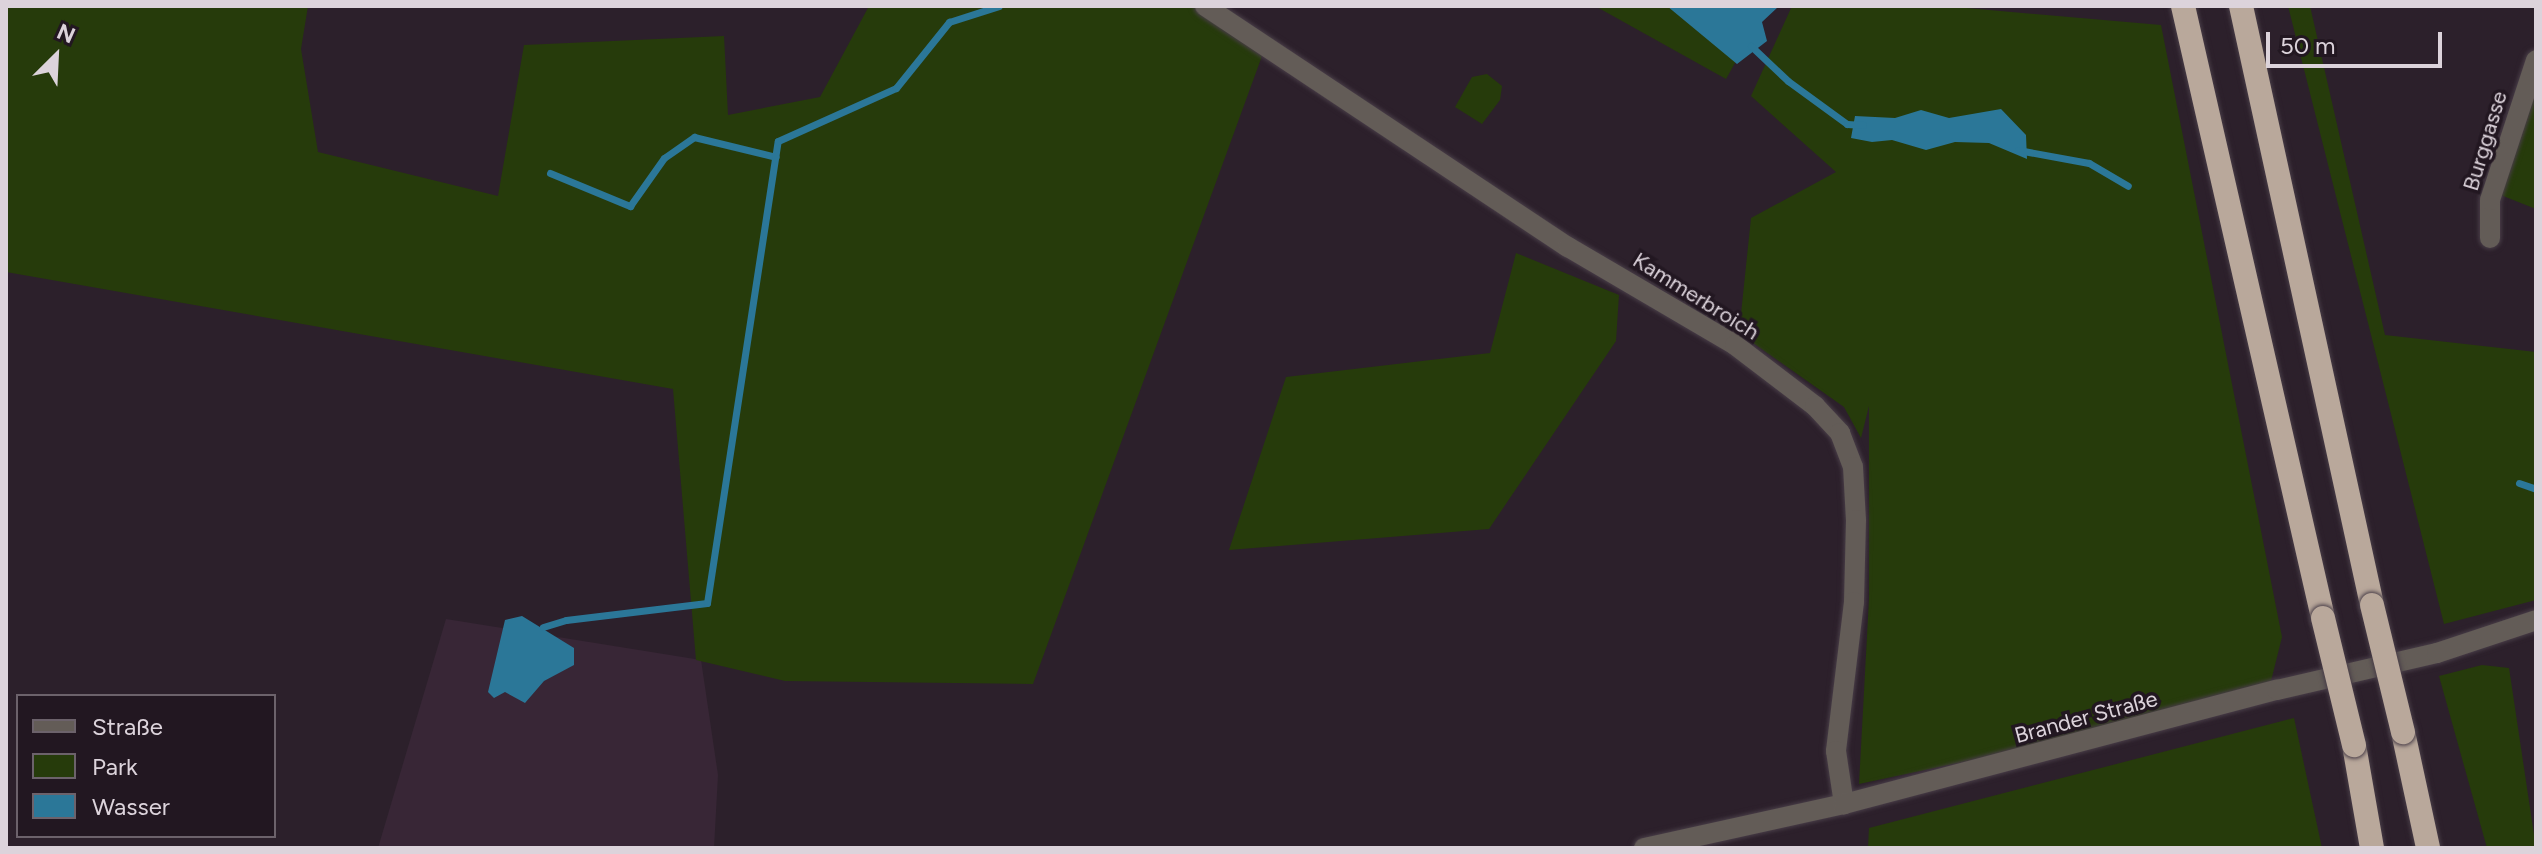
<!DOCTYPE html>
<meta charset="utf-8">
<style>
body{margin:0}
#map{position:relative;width:2542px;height:854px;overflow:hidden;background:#2c202b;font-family:Figtree,sans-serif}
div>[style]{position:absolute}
.built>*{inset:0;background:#382636}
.green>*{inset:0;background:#263b0b}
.water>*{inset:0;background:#2b7798}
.stream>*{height:7px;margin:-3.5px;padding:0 3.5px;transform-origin:3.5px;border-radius:3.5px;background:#2b7798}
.roads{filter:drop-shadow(0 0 2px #483d47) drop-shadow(0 0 2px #483d47)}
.minor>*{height:20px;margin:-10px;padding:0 10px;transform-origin:10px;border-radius:10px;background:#635c57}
.motorway>*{height:24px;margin:-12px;padding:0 12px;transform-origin:12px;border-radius:12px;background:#b9a89b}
.bridges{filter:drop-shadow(0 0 2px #483d47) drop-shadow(0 0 2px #483d47)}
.motorway-bridge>*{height:24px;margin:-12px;padding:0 12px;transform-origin:12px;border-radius:12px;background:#b9a89b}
span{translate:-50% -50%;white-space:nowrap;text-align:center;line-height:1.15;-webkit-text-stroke:7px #221721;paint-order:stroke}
.street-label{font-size:22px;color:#dcd3db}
.frame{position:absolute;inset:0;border:8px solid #dcd3db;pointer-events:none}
.legend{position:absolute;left:16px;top:694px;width:260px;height:144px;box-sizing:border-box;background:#221721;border:2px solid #6c626b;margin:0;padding:10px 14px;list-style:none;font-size:24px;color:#dcd3db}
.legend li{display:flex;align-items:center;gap:16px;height:40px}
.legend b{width:40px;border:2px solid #6c626b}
.north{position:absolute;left:16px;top:16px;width:80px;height:80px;-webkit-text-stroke:6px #221721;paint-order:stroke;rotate:24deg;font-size:22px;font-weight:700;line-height:32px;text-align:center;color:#dcd3db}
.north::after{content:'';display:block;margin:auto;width:28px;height:36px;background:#dcd3db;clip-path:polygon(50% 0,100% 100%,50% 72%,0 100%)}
.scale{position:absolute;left:2266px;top:32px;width:176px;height:36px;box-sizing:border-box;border:4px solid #dcd3db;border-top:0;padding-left:10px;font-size:24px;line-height:28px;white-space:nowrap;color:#dcd3db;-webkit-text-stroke:6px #221721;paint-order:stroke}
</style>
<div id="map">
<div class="built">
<div style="clip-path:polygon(446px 619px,701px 660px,718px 775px,714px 848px,378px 848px)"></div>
</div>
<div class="green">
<div style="clip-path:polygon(6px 6px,308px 6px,301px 49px,318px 152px,498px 196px,524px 45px,724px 36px,728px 115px,820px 97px,869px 6px,1194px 6px,1262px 56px,1033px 684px,785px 681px,696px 660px,673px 389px,6px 272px)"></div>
<div style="clip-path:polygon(1595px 6px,1767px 6px,1726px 79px)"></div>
<div style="clip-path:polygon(1792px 6px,1944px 6px,2161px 25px,2282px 637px,2271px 681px,1972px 760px,1859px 784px,1869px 599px,1869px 406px,1861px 438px,1844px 407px,1739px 333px,1751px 218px,1836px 172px,1751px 96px)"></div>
<div style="clip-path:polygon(2288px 6px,2310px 6px,2385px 335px,2536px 352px,2536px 600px,2444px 624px)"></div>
<div style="clip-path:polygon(1487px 74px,1502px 86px,1500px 100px,1482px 124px,1455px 107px,1472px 77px)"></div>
<div style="clip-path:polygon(2536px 85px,2536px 209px,2498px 194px)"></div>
<div style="clip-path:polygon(1516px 253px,1619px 295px,1616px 341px,1489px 529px,1229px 550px,1286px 377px,1490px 353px)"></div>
<div style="clip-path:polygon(2482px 665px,2509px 668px,2536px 848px,2487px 848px,2439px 676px)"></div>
<div style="clip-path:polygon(2294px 718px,2322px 848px,1868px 848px,1869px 828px)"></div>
</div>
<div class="water">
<div style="clip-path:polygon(1667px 6px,1777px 6px,1778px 7px,1762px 22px,1767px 41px,1737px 64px)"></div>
<div style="clip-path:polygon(2001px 109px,2026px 135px,2027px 159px,1989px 143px,1955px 142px,1926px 150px,1892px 140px,1872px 142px,1851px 138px,1855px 116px,1895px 118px,1921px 110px,1949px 118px)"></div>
<div style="clip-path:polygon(522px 616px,574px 648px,574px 665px,544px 681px,525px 703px,505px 692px,494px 698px,488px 692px,505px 620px)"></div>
</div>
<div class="stream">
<div style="left:1751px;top:46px;width:51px;rotate:43.4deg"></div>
<div style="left:1788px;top:81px;width:73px;rotate:36.1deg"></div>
<div style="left:1847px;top:124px;width:16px;rotate:4deg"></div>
<div style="left:2018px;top:150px;width:72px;rotate:10.4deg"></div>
<div style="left:2089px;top:163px;width:45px;rotate:30.5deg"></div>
<div style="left:550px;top:173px;width:87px;rotate:22.4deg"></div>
<div style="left:630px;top:206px;width:59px;rotate:-54.7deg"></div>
<div style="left:664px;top:158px;width:37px;rotate:-35deg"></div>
<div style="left:694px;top:137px;width:84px;rotate:13.7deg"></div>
<div style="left:2519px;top:483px;width:18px;rotate:19deg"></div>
<div style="left:543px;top:627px;width:24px;rotate:-17deg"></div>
<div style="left:566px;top:620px;width:142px;rotate:-6.9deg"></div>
<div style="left:707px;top:603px;width:467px;rotate:-81.3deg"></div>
<div style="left:778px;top:141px;width:129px;rotate:-24.2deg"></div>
<div style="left:896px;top:88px;width:85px;rotate:-51.2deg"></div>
<div style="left:949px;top:22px;width:52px;rotate:-17.7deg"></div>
</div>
<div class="roads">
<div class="minor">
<div style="left:1205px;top:6px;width:436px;rotate:33.6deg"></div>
<div style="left:1568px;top:247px;width:194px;rotate:30.4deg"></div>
<div style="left:1735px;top:345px;width:101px;rotate:37.3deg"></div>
<div style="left:1815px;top:406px;width:37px;rotate:47deg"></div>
<div style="left:1840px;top:433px;width:36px;rotate:69deg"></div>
<div style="left:1853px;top:467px;width:53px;rotate:86.8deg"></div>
<div style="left:1856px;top:520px;width:82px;rotate:91.4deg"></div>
<div style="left:1854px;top:602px;width:150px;rotate:96.9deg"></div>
<div style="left:1836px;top:751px;width:54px;rotate:81.4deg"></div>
<div style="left:2490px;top:238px;width:38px;rotate:-90deg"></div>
<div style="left:2490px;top:200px;width:147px;rotate:-71.8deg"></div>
<div style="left:1644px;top:848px;width:205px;rotate:-12.4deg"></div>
<div style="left:1844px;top:804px;width:448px;rotate:-14.8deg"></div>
<div style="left:2277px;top:690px;width:164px;rotate:-13deg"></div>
<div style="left:2437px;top:653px;width:104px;rotate:-18.4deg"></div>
</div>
<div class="motorway">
<div style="left:2183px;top:6px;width:628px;rotate:77.11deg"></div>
<div style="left:2241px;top:6px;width:613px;rotate:77.66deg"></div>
<div style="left:2403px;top:732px;width:119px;rotate:77.8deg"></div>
<div style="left:2354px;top:745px;width:105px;rotate:80.1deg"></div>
</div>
</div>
<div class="bridges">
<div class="motorway-bridge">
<div style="left:2372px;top:605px;width:131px;rotate:76.3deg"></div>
<div style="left:2323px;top:618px;width:131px;rotate:76.3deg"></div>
</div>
</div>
<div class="street-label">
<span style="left:2485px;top:141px;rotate:-73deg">Burggasse</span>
<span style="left:1696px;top:296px;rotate:32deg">Kammerbroich</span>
<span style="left:2086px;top:717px;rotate:-15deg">Brander Straße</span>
</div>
<div class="frame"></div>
<ul class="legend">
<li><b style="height:10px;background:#635c57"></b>Straße</li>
<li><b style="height:22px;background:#263b0b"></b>Park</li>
<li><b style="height:22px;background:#2b7798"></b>Wasser</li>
</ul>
<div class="north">N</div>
<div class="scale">50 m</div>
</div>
